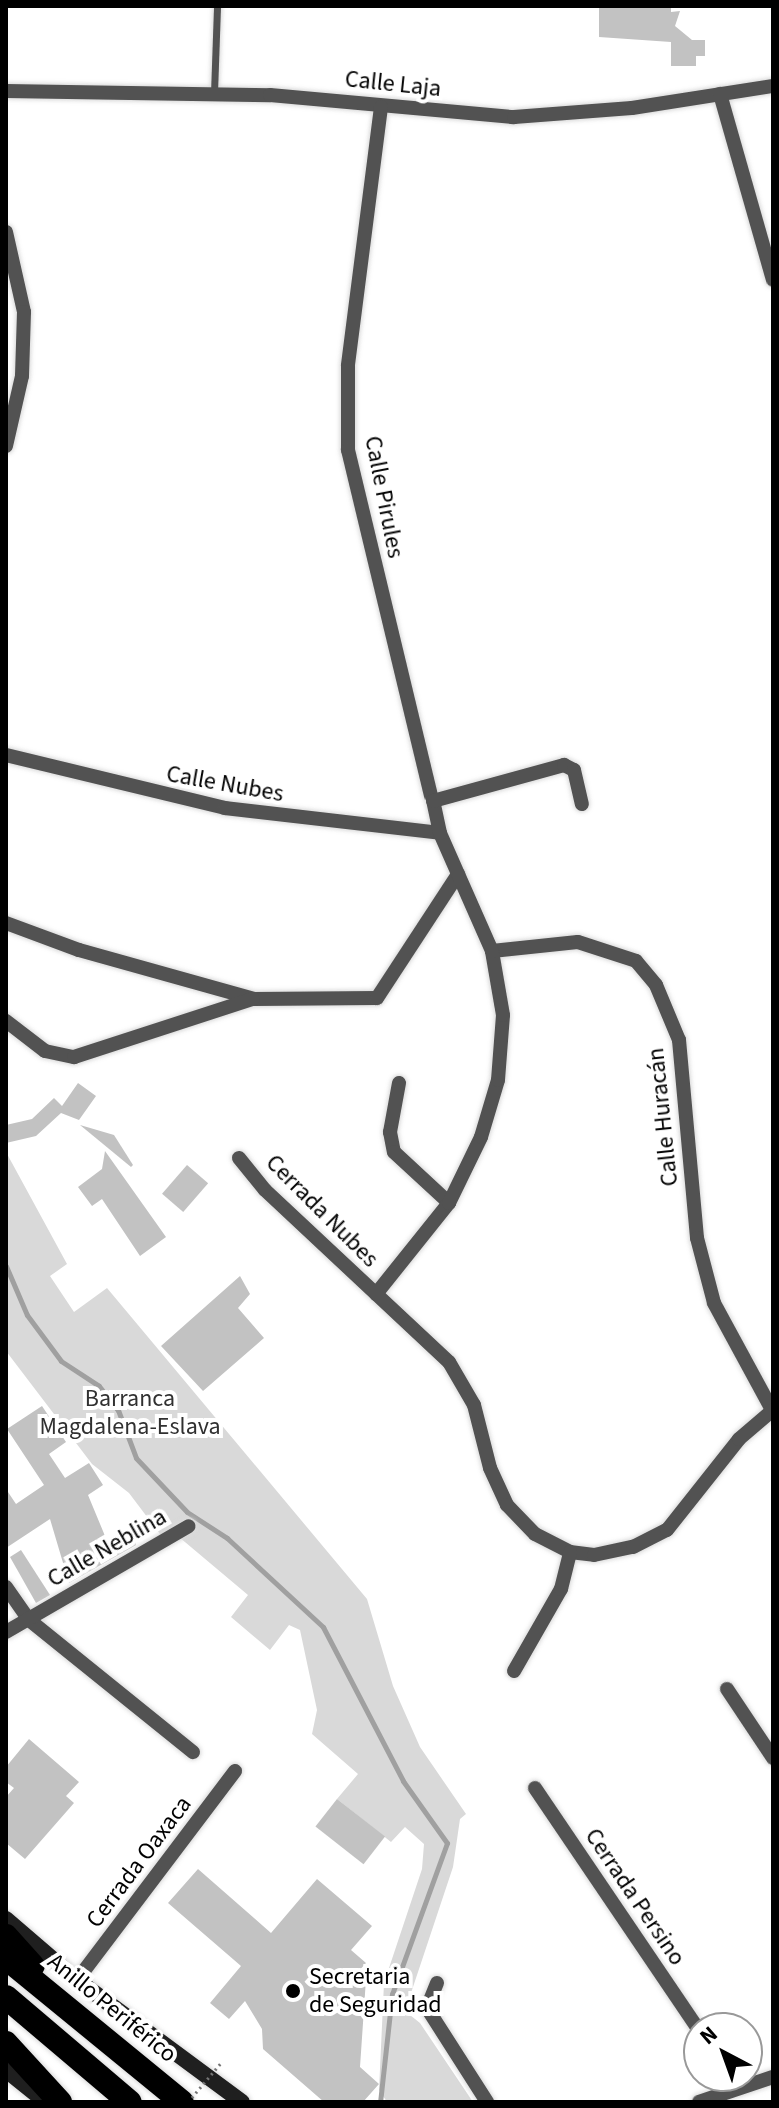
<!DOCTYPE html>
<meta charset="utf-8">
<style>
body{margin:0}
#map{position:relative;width:779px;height:2108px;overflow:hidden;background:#fff;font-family:"Source Sans 3",sans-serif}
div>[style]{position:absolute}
.green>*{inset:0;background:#d9d9d9}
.stream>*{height:5px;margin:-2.5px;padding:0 2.5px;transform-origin:2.5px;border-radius:2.5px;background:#a0a0a0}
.building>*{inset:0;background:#c2c2c2;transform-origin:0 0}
.roads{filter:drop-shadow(0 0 2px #dbdbdb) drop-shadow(0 0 2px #dbdbdb)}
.lane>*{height:7px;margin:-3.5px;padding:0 3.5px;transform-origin:3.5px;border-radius:3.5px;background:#525252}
.street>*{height:14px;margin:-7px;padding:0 7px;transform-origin:7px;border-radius:7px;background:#525252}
.secondary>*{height:16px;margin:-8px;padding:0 8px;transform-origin:8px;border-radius:8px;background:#1f1f1f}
.highway>*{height:24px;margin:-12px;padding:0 12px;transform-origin:12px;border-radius:12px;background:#000}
.path-bridge>*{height:3px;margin-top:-1.5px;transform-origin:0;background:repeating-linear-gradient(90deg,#747474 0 2px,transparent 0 6px)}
.dots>*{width:22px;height:22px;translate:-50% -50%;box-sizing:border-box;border:4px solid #fff;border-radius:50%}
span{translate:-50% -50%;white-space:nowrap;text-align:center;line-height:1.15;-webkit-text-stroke:8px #fff;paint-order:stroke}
.street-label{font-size:24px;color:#000}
.park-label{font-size:24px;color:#303030}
.poi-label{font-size:24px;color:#000}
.left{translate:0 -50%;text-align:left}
.frame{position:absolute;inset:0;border:8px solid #000;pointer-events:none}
.north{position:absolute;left:683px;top:2012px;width:80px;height:80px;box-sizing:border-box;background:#fff;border:2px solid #999;border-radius:50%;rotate:319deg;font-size:22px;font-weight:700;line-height:32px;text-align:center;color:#000}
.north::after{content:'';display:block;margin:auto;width:28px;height:36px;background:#000;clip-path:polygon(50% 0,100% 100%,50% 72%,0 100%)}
</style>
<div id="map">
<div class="green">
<div style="clip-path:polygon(6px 1152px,67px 1264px,50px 1276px,74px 1312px,107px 1288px,367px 1599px,393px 1686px,420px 1747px,466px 1814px,460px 1819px,453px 1867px,405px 2011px,420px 2023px,473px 2102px,387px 2102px,379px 2090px,384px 1983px,422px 1869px,424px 1844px,405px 1827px,391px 1842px,337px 1799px,358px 1774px,312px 1734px,317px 1710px,300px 1630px,289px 1625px,270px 1650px,231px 1617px,248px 1595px,179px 1537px,166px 1542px,129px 1493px,92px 1464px,6px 1351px)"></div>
</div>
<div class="stream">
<div style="left:6px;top:1266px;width:53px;rotate:66.8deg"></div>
<div style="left:27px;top:1315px;width:57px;rotate:53.5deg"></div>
<div style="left:61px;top:1361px;width:45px;rotate:33.3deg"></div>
<div style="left:99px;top:1386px;width:31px;rotate:52deg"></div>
<div style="left:118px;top:1410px;width:51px;rotate:69.4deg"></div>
<div style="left:136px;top:1458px;width:74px;rotate:46.6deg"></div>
<div style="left:187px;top:1512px;width:48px;rotate:33deg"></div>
<div style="left:227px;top:1538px;width:131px;rotate:42.8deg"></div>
<div style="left:323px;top:1627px;width:174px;rotate:62.5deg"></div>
<div style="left:403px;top:1781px;width:76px;rotate:54.6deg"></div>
<div style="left:447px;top:1843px;width:161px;rotate:110deg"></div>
<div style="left:392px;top:1994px;width:109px;rotate:96.3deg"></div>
</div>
<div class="building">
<div style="clip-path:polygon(599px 6px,671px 6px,671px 12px,680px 11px,675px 26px,692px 40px,705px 40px,705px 56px,696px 56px,696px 66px,671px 66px,671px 42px,599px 37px)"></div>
<div style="clip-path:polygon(78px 1083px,96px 1096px,79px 1120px,61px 1113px,36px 1136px,6px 1143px,6px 1125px,32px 1119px,54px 1098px,62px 1106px)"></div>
<div style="clip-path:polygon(80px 1125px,114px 1135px,133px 1165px,131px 1167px)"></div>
<div style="clip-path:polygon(105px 1151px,166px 1237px,140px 1256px,102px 1199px,92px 1206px,78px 1187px,102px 1169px)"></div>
<div style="left:187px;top:1165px;width:28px;height:38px;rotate:41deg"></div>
<div style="clip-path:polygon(240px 1276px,250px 1294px,238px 1308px,264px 1338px,203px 1391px,161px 1346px)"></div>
<div style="clip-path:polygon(42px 1406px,66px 1442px,49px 1454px,65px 1478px,89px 1463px,103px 1485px,88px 1495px,110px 1548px,135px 1541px,136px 1545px,69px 1583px,50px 1519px,6px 1548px,6px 1489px,16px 1504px,44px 1485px,7px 1429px)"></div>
<div style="clip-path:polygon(21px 1550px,50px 1595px,36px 1603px,10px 1557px)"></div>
<div style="clip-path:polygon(29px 1739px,79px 1782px,66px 1796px,74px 1803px,25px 1859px,6px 1843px,6px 1797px,14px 1788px,6px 1782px,6px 1767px)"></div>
<div style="left:337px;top:1799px;width:61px;height:35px;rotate:38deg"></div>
<div style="clip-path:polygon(198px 1869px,271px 1933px,317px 1879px,372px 1926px,351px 1950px,366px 1963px,358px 1972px,366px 1979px,360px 2067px,379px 2084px,363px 2102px,324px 2102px,263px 2049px,262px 2029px,245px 2001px,229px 2019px,210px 2003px,241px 1966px,168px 1903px)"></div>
</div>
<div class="roads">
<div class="lane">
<div style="left:214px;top:93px;width:87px;rotate:-88deg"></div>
</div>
<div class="street">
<div style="left:6px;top:91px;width:264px;rotate:0.9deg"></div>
<div style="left:270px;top:95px;width:245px;rotate:5.2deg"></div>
<div style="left:514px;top:117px;width:118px;rotate:-4.4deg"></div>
<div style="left:632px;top:108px;width:143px;rotate:-8.9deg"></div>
<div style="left:720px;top:94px;width:193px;rotate:74.1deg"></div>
<div style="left:381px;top:107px;width:261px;rotate:97.3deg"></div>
<div style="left:348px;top:366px;width:84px;rotate:90deg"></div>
<div style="left:348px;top:450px;width:355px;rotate:76.5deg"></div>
<div style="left:6px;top:232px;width:82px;rotate:77.3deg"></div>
<div style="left:24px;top:312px;width:64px;rotate:91.8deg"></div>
<div style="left:22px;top:376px;width:72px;rotate:102.9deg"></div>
<div style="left:6px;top:755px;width:225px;rotate:13.6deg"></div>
<div style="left:225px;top:808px;width:216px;rotate:6.6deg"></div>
<div style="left:6px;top:923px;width:78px;rotate:20.3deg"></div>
<div style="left:79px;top:950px;width:182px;rotate:15.6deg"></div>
<div style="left:254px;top:999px;width:123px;rotate:-0.5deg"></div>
<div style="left:377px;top:998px;width:148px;rotate:-56.8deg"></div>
<div style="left:492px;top:951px;width:86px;rotate:-6deg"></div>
<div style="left:578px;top:942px;width:61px;rotate:18.1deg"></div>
<div style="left:636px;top:961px;width:31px;rotate:50deg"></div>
<div style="left:656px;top:985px;width:60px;rotate:67.3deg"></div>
<div style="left:679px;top:1040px;width:199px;rotate:84.8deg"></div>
<div style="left:697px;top:1238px;width:67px;rotate:75.3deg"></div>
<div style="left:714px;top:1303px;width:122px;rotate:61.5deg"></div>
<div style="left:6px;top:1021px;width:49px;rotate:37.6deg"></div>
<div style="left:45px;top:1051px;width:30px;rotate:12deg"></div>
<div style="left:74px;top:1057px;width:188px;rotate:-18deg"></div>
<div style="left:399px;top:1083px;width:50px;rotate:100.4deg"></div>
<div style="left:390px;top:1132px;width:20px;rotate:79deg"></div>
<div style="left:394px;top:1152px;width:75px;rotate:42.8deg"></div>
<div style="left:239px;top:1158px;width:41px;rotate:50.9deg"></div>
<div style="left:265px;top:1190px;width:252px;rotate:43.1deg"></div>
<div style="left:449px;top:1362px;width:50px;rotate:59.8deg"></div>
<div style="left:474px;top:1405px;width:65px;rotate:75.7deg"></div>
<div style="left:490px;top:1468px;width:41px;rotate:65.3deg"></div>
<div style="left:507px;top:1505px;width:40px;rotate:46deg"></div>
<div style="left:535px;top:1534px;width:39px;rotate:27deg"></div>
<div style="left:570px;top:1552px;width:24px;rotate:7deg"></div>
<div style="left:594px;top:1555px;width:40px;rotate:-12deg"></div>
<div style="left:633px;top:1547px;width:38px;rotate:-27deg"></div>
<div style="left:667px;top:1530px;width:116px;rotate:-51.6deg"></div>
<div style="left:739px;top:1439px;width:45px;rotate:-40.5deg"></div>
<div style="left:376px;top:1294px;width:117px;rotate:-51.3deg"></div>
<div style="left:449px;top:1203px;width:73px;rotate:-64.1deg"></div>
<div style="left:481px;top:1137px;width:59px;rotate:-73.4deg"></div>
<div style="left:498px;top:1080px;width:65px;rotate:-85.6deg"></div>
<div style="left:503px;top:1015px;width:65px;rotate:-99.8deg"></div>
<div style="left:492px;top:951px;width:129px;rotate:-113.8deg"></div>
<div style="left:440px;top:833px;width:33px;rotate:-102deg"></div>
<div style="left:433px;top:801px;width:136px;rotate:-15.4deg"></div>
<div style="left:564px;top:765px;width:11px;rotate:27deg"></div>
<div style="left:574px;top:770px;width:35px;rotate:77deg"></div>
<div style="left:6px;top:1587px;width:39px;rotate:55deg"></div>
<div style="left:28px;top:1619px;width:212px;rotate:38.9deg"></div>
<div style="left:6px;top:1632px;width:211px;rotate:-30.1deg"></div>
<div style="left:514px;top:1671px;width:95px;rotate:-60.2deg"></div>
<div style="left:561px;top:1589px;width:38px;rotate:-76deg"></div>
<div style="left:727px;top:1689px;width:83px;rotate:56.3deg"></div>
<div style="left:535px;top:1788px;width:292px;rotate:55.9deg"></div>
<div style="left:77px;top:1980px;width:262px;rotate:-52.9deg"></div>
<div style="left:437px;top:1983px;width:27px;rotate:112deg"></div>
<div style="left:427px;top:2008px;width:112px;rotate:57.4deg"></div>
<div style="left:699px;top:2102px;width:78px;rotate:-18.7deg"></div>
</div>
<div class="secondary">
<div style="left:6px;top:1919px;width:94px;rotate:40.7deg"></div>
<div style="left:77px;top:1980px;width:205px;rotate:36.5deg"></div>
<div style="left:6px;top:2070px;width:51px;rotate:38.7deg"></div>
</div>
<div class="highway">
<div style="left:6px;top:1936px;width:40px;rotate:48deg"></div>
<div style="left:6px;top:1958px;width:227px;rotate:39.3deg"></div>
<div style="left:6px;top:1997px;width:162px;rotate:40.3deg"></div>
<div style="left:6px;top:2043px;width:80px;rotate:47.5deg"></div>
</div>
</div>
<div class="path-bridge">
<div style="left:188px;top:2102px;width:50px;rotate:-49.9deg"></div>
</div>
<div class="dots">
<div style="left:293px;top:1991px;background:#000"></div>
</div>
<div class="street-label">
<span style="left:393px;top:84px;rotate:6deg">Calle Laja</span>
<span style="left:384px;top:497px;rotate:79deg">Calle Pirules</span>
<span style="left:225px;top:784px;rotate:10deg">Calle Nubes</span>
<span style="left:663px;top:1117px;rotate:-96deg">Calle Huracán</span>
<span style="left:322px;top:1211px;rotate:45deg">Cerrada Nubes</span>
<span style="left:107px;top:1548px;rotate:-30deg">Calle Neblina</span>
<span style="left:139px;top:1862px;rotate:-53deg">Cerrada Oaxaca</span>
<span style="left:635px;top:1897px;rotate:56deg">Cerrada Persino</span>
<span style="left:112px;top:2008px;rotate:39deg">Anillo Periférico</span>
</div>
<div class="park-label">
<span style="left:130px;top:1413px">Barranca<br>Magdalena-Eslava</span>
</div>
<div class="poi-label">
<span class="left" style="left:309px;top:1991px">Secretaria<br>de Seguridad</span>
</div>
<div class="frame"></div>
<div class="north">N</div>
</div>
